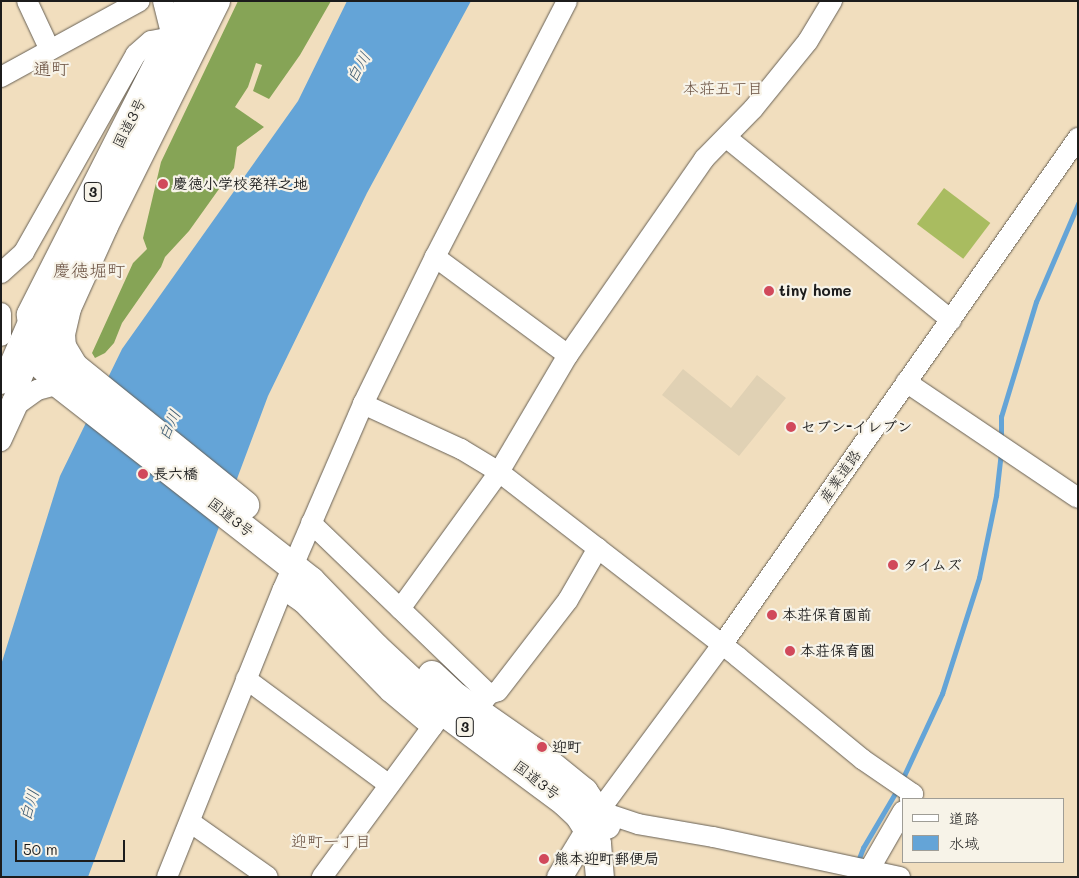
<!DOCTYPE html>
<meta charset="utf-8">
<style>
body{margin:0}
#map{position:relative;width:1079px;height:878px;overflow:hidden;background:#f1debe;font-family:Mali,"Klee One",sans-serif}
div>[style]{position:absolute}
.built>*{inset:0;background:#e0d1b4}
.green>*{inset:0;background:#a9bc60;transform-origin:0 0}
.forest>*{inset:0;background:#86a456}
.water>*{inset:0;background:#64a4d7}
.stream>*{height:4.5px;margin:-2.25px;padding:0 2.25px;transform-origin:2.25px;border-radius:2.25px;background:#64a4d7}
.roads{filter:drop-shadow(0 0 1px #676055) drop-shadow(0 0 1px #676055)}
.minor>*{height:20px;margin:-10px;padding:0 10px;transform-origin:10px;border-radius:10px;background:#fff}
.major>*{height:25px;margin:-12.5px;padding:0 12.5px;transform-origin:12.5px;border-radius:12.5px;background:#fff}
.highway>*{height:28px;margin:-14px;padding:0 14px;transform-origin:14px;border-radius:14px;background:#fff}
.dots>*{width:14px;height:14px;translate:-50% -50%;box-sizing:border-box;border:2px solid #f7f3e8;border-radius:50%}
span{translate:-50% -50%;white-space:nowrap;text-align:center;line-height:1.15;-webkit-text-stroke:4.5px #f7f3e8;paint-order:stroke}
.shield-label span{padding:1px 4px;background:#f7f3e8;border:1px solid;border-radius:4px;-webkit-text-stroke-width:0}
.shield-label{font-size:14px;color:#1c1c1c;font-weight:700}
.street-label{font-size:15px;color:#1c1c1c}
.poi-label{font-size:15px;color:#1c1c1c;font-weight:700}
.left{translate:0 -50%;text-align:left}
.water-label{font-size:16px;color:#3c5970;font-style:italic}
.neighbourhood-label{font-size:16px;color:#695040}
.quarter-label{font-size:18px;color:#695040}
.frame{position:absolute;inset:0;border:2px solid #1c1c1c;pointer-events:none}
.legend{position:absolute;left:902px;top:798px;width:162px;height:65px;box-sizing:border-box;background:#f7f3e8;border:1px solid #9f9d96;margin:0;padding:6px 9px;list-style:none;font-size:15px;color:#1c1c1c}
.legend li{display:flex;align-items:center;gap:10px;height:25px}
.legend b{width:25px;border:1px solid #9f9d96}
.scale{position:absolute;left:15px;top:840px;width:110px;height:22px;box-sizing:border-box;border:2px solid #1c1c1c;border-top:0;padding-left:6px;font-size:15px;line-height:18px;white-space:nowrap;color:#1c1c1c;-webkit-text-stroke:4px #f7f3e8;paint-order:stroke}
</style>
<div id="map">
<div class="built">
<div style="clip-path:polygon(683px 369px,731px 408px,757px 375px,786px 398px,739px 456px,662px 395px)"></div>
</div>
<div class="green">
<div style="left:944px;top:188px;width:58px;height:45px;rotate:37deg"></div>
</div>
<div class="forest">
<div style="clip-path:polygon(238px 1px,331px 1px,300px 55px,269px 99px,253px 91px,262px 65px,256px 63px,248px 87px,235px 107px,264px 127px,237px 147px,234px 168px,189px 231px,165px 257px,161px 267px,122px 323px,114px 343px,105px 353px,95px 358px,92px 353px,133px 263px,147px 249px,143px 238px,161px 162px)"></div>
</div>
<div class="water">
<div style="clip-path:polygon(347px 1px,471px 1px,367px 193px,268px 396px,88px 877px,1px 877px,1px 665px,60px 476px,122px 349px,298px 101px)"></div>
</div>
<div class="stream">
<div style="left:1001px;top:440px;width:23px;rotate:-90deg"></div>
<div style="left:1001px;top:417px;width:120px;rotate:-73.1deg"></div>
<div style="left:1036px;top:302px;width:107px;rotate:-66.8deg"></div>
<div style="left:902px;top:780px;width:95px;rotate:-65.1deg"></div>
<div style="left:942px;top:694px;width:122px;rotate:-72.3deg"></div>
<div style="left:979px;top:578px;width:84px;rotate:-78.3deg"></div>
<div style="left:996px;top:496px;width:44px;rotate:-83.5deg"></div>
<div style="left:858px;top:861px;width:14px;rotate:-69deg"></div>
<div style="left:863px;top:848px;width:67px;rotate:-59.6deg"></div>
</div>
<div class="roads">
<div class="minor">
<div style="left:27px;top:1px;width:54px;rotate:64.9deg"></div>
<div style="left:1px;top:77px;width:158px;rotate:-28.7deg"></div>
<div style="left:727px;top:138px;width:289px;rotate:39.1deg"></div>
<div style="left:435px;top:257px;width:165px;rotate:36.4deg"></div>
<div style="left:1px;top:273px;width:31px;rotate:-42deg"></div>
<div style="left:24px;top:252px;width:227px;rotate:-60.5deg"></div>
<div style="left:136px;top:54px;width:20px;rotate:-41deg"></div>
<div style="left:151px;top:41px;width:21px;rotate:-11deg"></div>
<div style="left:172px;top:37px;width:37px;rotate:-104deg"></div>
<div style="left:1px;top:313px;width:23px;rotate:90deg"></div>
<div style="left:906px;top:382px;width:207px;rotate:34deg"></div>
<div style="left:1px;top:384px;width:75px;rotate:-66.5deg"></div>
<div style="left:363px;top:404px;width:108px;rotate:24.7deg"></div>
<div style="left:461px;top:449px;width:44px;rotate:31.2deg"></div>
<div style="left:499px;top:472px;width:302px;rotate:37.7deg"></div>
<div style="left:738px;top:657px;width:161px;rotate:39.4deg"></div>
<div style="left:862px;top:759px;width:62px;rotate:34.5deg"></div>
<div style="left:913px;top:794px;width:6px;rotate:121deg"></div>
<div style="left:6px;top:427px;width:26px;rotate:-77deg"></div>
<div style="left:12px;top:402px;width:87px;rotate:-67.6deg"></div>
<div style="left:45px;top:322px;width:43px;rotate:-61.1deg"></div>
<div style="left:1px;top:441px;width:41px;rotate:-65.3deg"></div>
<div style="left:18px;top:404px;width:24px;rotate:-36deg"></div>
<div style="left:37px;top:390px;width:23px;rotate:-15deg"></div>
<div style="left:311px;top:523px;width:247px;rotate:43.9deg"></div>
<div style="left:489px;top:694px;width:21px;rotate:127deg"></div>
<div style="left:283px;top:589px;width:202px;rotate:-66.6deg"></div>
<div style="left:363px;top:404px;width:164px;rotate:-63.9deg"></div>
<div style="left:435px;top:257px;width:288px;rotate:-62.7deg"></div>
<div style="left:400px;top:609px;width:169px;rotate:-54.1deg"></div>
<div style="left:499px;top:472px;width:136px;rotate:-59.5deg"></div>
<div style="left:568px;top:355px;width:239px;rotate:-55.2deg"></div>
<div style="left:704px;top:159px;width:70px;rotate:-45.6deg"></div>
<div style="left:753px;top:109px;width:87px;rotate:-51deg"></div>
<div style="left:808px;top:41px;width:47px;rotate:-59deg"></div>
<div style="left:246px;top:679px;width:178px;rotate:36.5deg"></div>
<div style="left:489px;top:694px;width:9px;rotate:-18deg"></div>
<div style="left:498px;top:691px;width:115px;rotate:-52.4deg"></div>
<div style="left:568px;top:600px;width:60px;rotate:-60deg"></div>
<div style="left:190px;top:822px;width:95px;rotate:35.2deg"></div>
<div style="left:167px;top:877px;width:310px;rotate:-68.1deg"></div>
<div style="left:283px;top:589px;width:24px;rotate:35deg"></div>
<div style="left:303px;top:603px;width:124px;rotate:45.7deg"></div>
<div style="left:390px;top:692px;width:55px;rotate:39.8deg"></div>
<div style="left:322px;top:877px;width:197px;rotate:-53.7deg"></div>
<div style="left:865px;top:877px;width:76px;rotate:-60.1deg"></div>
<div style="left:900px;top:877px;width:191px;rotate:-167.9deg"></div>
<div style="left:713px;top:837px;width:76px;rotate:-170.2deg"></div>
<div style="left:638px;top:824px;width:41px;rotate:-161.6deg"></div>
<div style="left:599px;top:811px;width:207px;rotate:-53.5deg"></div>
<div style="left:722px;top:645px;width:620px;rotate:-54.92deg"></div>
</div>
<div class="major">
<div style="left:559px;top:877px;width:75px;rotate:-58.6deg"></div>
</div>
<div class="highway">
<div style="left:190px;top:1px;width:352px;rotate:116.9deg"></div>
<div style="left:31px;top:315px;width:34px;rotate:83deg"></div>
<div style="left:35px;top:349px;width:19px;rotate:65deg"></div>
<div style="left:43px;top:366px;width:24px;rotate:48deg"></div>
<div style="left:59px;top:384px;width:320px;rotate:38deg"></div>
<div style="left:311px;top:581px;width:93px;rotate:45.9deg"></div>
<div style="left:376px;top:648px;width:98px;rotate:42.9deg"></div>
<div style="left:448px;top:715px;width:146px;rotate:36.6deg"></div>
<div style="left:565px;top:802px;width:19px;rotate:43deg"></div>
<div style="left:579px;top:815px;width:34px;rotate:58deg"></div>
<div style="left:597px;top:844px;width:33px;rotate:85deg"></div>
<div style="left:216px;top:1px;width:251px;rotate:116.5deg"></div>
<div style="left:104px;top:226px;width:90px;rotate:114.3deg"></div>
<div style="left:67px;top:308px;width:27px;rotate:103deg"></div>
<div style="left:61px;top:334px;width:13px;rotate:86deg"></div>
<div style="left:62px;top:347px;width:23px;rotate:59deg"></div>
<div style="left:74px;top:367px;width:220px;rotate:38.9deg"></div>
<div style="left:432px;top:675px;width:33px;rotate:43deg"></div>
<div style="left:456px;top:697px;width:93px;rotate:34.9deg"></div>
<div style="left:532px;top:750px;width:67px;rotate:38.9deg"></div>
<div style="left:584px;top:792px;width:40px;rotate:56deg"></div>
</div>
</div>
<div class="dots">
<div style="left:163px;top:184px;background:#d1495b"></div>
<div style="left:769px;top:291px;background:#d1495b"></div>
<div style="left:791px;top:427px;background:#d1495b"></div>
<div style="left:143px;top:474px;background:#d1495b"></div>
<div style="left:893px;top:565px;background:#d1495b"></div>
<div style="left:772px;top:615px;background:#d1495b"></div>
<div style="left:790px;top:651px;background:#d1495b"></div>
<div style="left:542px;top:747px;background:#d1495b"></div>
<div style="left:544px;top:859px;background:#d1495b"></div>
</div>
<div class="shield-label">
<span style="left:93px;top:192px">3</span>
<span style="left:465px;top:727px">3</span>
</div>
<div class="street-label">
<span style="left:129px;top:123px;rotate:-63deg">国道3号</span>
<span style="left:840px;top:476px;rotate:-55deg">産業道路</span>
<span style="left:231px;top:517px;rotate:38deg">国道3号</span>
<span style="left:537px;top:780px;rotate:37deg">国道3号</span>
</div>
<div class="poi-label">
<span class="left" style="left:173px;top:184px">慶徳小学校発祥之地</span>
<span class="left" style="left:779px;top:291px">tiny home</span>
<span class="left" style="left:801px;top:427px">セブン-イレブン</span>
<span class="left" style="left:153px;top:474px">長六橋</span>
<span class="left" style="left:903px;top:565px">タイムズ</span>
<span class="left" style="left:782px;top:615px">本荘保育園前</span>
<span class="left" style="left:800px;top:651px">本荘保育園</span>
<span class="left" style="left:552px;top:747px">迎町</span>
<span class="left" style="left:554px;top:859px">熊本迎町郵便局</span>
</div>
<div class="water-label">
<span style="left:358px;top:67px;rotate:-60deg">白川</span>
<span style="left:169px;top:425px;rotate:-65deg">白川</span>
<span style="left:29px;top:805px;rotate:-73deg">白川</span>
</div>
<div class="neighbourhood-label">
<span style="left:723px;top:88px">本荘五丁目</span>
<span style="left:331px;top:841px">迎町一丁目</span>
</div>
<div class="quarter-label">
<span style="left:51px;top:68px">通町</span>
<span style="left:89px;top:270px">慶徳堀町</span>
</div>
<div class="frame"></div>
<ul class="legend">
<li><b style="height:6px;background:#fff"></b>道路</li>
<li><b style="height:14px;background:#64a4d7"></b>水域</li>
</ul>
<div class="scale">50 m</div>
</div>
